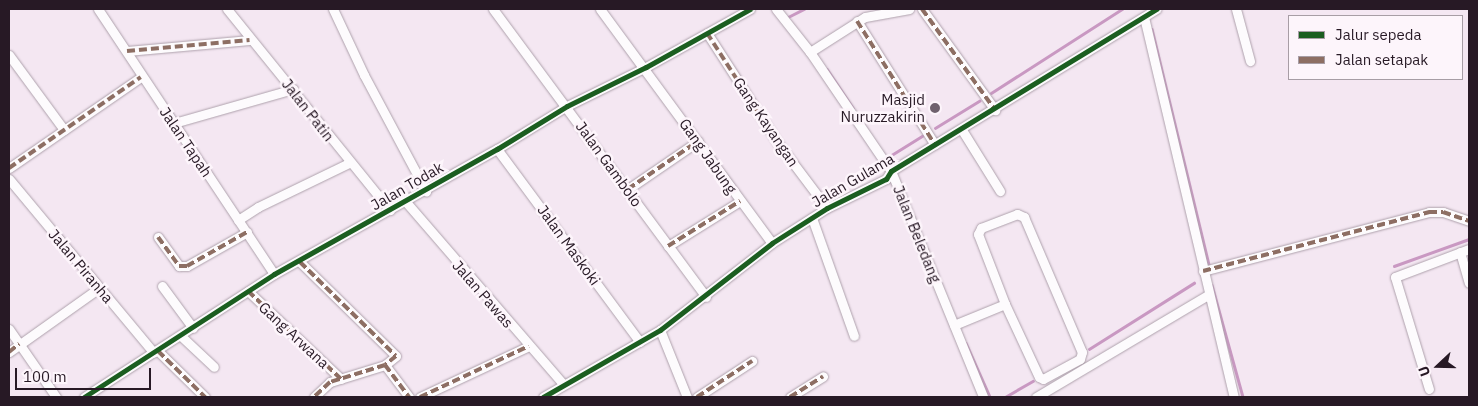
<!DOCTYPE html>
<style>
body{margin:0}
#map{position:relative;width:1478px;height:406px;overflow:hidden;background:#f4e7f2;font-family:"IBM Plex Sans",sans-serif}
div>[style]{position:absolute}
.stream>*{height:2.5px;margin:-1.25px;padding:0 1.25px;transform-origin:1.25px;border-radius:1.25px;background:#c998c2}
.roads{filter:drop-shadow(0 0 1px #aea1ac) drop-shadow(0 0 1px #aea1ac)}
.minor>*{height:9px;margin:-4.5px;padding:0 4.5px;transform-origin:4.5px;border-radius:4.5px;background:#fdfbfd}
.quiet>*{height:4px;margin-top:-2px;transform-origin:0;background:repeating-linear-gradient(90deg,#8d6e63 0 8px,transparent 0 12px)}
.cycleway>*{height:5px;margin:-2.5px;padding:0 2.5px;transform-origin:2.5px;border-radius:2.5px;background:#1b5e20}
.dots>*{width:14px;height:14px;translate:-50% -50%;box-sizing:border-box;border:2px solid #fdf5fb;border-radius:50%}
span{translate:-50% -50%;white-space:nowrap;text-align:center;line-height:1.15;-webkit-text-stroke:5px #fdf5fb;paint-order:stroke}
.poi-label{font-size:15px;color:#271925}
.right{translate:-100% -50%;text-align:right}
.street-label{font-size:15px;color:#271925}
.frame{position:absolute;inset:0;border:10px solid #271925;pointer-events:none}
.legend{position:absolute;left:1288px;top:15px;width:175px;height:65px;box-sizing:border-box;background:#fdf5fb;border:1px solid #a79da5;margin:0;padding:6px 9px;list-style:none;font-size:15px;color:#271925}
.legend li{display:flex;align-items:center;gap:10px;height:25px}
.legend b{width:25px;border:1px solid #a79da5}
.north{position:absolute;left:1413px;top:341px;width:50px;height:50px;-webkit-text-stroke:4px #fdf5fb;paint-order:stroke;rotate:249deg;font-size:14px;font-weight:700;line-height:20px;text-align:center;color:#271925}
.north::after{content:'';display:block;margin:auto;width:18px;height:22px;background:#271925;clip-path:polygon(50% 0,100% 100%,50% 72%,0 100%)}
.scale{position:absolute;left:15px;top:368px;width:136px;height:22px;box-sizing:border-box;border:2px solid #271925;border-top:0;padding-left:6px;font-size:15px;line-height:18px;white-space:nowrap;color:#271925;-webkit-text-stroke:4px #fdf5fb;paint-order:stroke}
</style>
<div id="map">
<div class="stream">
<div style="left:788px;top:17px;width:18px;rotate:-27deg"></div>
<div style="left:1152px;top:29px;width:242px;rotate:76.4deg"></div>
<div style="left:827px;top:69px;width:47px;rotate:56.3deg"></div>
<div style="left:991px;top:93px;width:156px;rotate:-32.7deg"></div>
<div style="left:935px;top:128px;width:52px;rotate:-31.5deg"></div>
<div style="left:885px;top:159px;width:44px;rotate:-31.9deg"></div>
<div style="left:1394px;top:266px;width:80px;rotate:-19.8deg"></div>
<div style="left:1212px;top:285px;width:116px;rotate:74.5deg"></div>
<div style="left:966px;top:343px;width:59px;rotate:66deg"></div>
<div style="left:1089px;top:349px;width:124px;rotate:-32.2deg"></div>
<div style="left:1005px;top:397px;width:32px;rotate:-30deg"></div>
</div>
<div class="roads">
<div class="minor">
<div style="left:98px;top:9px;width:318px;rotate:56.4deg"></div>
<div style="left:227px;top:9px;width:259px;rotate:51deg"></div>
<div style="left:333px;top:9px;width:73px;rotate:64.8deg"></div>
<div style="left:364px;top:75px;width:132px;rotate:61.9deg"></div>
<div style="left:493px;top:9px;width:358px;rotate:53.5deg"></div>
<div style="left:600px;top:9px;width:290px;rotate:53.7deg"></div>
<div style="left:776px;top:9px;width:55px;rotate:51.7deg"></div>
<div style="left:810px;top:52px;width:144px;rotate:55.8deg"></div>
<div style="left:891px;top:171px;width:244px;rotate:67.8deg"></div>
<div style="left:922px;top:9px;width:125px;rotate:54.1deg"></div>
<div style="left:1236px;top:9px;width:54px;rotate:74.9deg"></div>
<div style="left:1144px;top:17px;width:391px;rotate:76.7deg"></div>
<div style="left:857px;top:21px;width:146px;rotate:57.8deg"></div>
<div style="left:707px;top:33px;width:131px;rotate:57.2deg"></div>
<div style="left:778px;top:143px;width:81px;rotate:53deg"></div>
<div style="left:127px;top:51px;width:123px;rotate:-5.1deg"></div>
<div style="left:810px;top:52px;width:65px;rotate:-32.5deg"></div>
<div style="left:865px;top:17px;width:45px;rotate:-10.3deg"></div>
<div style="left:9px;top:55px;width:93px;rotate:53.7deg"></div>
<div style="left:174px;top:123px;width:124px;rotate:-15.9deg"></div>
<div style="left:962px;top:130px;width:72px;rotate:58.1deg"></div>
<div style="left:497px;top:149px;width:240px;rotate:53.5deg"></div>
<div style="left:9px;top:168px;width:160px;rotate:-34.6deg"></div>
<div style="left:9px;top:179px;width:226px;rotate:50.2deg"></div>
<div style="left:628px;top:189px;width:85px;rotate:-34.4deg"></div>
<div style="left:406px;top:202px;width:240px;rotate:49.2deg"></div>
<div style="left:1017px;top:214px;width:8px;rotate:23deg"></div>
<div style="left:1024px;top:217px;width:147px;rotate:66.8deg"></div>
<div style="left:1082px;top:352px;width:7px;rotate:106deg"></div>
<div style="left:1080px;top:359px;width:42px;rotate:151.6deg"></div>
<div style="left:1043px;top:379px;width:4px;rotate:-153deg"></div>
<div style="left:1039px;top:377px;width:81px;rotate:-115deg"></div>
<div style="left:1005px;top:304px;width:75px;rotate:-111.1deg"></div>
<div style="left:978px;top:234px;width:7px;rotate:-63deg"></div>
<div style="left:981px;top:228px;width:39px;rotate:-21deg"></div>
<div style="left:812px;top:218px;width:125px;rotate:70.4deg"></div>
<div style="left:238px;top:220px;width:24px;rotate:-33deg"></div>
<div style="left:258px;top:207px;width:101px;rotate:-25.8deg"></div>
<div style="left:158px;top:237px;width:36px;rotate:54deg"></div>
<div style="left:179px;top:266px;width:8px"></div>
<div style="left:187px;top:266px;width:69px;rotate:-29.5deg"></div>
<div style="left:668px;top:246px;width:85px;rotate:-32deg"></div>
<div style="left:1460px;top:252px;width:32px;rotate:74deg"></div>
<div style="left:300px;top:262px;width:134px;rotate:44.4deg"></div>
<div style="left:396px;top:356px;width:14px;rotate:141deg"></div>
<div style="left:385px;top:365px;width:58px;rotate:162.8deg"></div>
<div style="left:330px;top:382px;width:22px;rotate:137deg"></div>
<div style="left:1203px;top:271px;width:234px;rotate:-14.6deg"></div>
<div style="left:1429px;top:212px;width:14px"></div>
<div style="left:1443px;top:212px;width:28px;rotate:19deg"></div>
<div style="left:162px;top:286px;width:52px;rotate:53.6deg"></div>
<div style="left:248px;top:291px;width:128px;rotate:43.4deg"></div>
<div style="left:954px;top:325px;width:55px;rotate:-22.4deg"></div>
<div style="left:9px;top:329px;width:83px;rotate:55.3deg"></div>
<div style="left:660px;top:330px;width:72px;rotate:68.1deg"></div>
<div style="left:181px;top:336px;width:45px;rotate:43.2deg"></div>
<div style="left:158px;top:351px;width:66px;rotate:44.4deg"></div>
<div style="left:9px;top:352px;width:110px;rotate:-35.4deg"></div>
<div style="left:385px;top:365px;width:40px;rotate:53deg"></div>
<div style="left:1429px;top:389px;width:117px;rotate:-106.9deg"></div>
<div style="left:1395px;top:277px;width:79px;rotate:-20.7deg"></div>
<div style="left:84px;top:397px;width:226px;rotate:-32.9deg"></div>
<div style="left:274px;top:274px;width:256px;rotate:-29.3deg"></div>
<div style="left:497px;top:149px;width:82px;rotate:-31.6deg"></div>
<div style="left:567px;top:106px;width:88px;rotate:-26.3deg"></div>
<div style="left:646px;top:67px;width:119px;rotate:-29.1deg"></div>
<div style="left:420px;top:397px;width:120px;rotate:-25.1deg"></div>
<div style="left:543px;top:397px;width:135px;rotate:-29.8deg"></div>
<div style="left:660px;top:330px;width:142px;rotate:-37.8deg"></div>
<div style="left:772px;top:243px;width:65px;rotate:-32.5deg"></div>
<div style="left:827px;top:208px;width:66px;rotate:-26.2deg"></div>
<div style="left:886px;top:179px;width:9px;rotate:-58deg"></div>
<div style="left:891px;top:171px;width:311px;rotate:-31.4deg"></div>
<div style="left:697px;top:397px;width:66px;rotate:-33.2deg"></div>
<div style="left:790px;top:397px;width:39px;rotate:-32deg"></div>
<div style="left:1036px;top:397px;width:200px;rotate:-30.7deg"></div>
</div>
</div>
<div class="quiet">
<div style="left:922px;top:9px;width:125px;rotate:54.1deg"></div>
<div style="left:857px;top:21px;width:146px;rotate:57.8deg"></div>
<div style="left:707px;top:33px;width:131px;rotate:57.2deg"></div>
<div style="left:127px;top:51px;width:123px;rotate:-5.1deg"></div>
<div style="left:9px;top:168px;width:160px;rotate:-34.6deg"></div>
<div style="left:628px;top:189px;width:85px;rotate:-34.4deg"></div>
<div style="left:158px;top:237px;width:36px;rotate:54deg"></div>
<div style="left:179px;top:266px;width:8px"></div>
<div style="left:187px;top:266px;width:69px;rotate:-29.5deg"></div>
<div style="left:668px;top:246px;width:85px;rotate:-32deg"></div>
<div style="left:300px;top:262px;width:134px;rotate:44.4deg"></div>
<div style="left:396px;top:356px;width:14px;rotate:141deg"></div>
<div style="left:385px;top:365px;width:58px;rotate:162.8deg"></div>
<div style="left:330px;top:382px;width:22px;rotate:137deg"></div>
<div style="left:1203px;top:271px;width:234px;rotate:-14.6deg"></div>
<div style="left:1429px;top:212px;width:14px"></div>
<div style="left:1443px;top:212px;width:28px;rotate:19deg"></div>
<div style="left:248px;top:291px;width:128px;rotate:43.4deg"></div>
<div style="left:158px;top:351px;width:66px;rotate:44.4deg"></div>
<div style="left:9px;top:352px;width:13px;rotate:-39deg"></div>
<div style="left:385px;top:365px;width:40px;rotate:53deg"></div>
<div style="left:420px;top:397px;width:120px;rotate:-25.1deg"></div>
<div style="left:697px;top:397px;width:66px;rotate:-33.2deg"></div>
<div style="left:790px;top:397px;width:39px;rotate:-32deg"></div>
</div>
<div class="cycleway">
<div style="left:84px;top:397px;width:226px;rotate:-32.9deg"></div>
<div style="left:274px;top:274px;width:256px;rotate:-29.3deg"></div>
<div style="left:497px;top:149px;width:82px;rotate:-31.6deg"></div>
<div style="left:567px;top:106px;width:88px;rotate:-26.3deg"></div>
<div style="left:646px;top:67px;width:119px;rotate:-29.1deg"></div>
<div style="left:543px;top:397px;width:135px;rotate:-29.8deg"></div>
<div style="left:660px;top:330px;width:142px;rotate:-37.8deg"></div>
<div style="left:772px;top:243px;width:65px;rotate:-32.5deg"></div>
<div style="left:827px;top:208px;width:66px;rotate:-26.2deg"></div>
<div style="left:886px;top:179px;width:9px;rotate:-58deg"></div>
<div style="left:891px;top:171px;width:311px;rotate:-31.4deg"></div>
</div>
<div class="dots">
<div style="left:935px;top:108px;background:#6f616d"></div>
</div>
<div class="poi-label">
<span class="right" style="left:925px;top:108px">Masjid<br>Nuruzzakirin</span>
</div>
<div class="street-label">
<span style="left:308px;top:110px;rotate:52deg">Jalan Patin</span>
<span style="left:766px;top:122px;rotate:56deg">Gang Kayangan</span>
<span style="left:186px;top:142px;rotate:56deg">Jalan Tapah</span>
<span style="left:708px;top:156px;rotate:55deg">Gang Jabung</span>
<span style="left:609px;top:164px;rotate:54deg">Jalan Gambolo</span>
<span style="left:853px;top:180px;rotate:-30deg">Jalan Gulama</span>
<span style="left:407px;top:186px;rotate:-30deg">Jalan Todak</span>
<span style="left:917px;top:234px;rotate:68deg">Jalan Beledang</span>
<span style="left:569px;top:245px;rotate:54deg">Jalan Maskoki</span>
<span style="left:81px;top:266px;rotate:50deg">Jalan Piranha</span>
<span style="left:483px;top:294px;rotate:49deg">Jalan Pawas</span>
<span style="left:294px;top:335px;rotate:43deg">Gang Arwana</span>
</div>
<div class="frame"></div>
<ul class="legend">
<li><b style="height:6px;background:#1b5e20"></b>Jalur sepeda</li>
<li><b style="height:6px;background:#8d6e63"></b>Jalan setapak</li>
</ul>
<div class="north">U</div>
<div class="scale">100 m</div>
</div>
